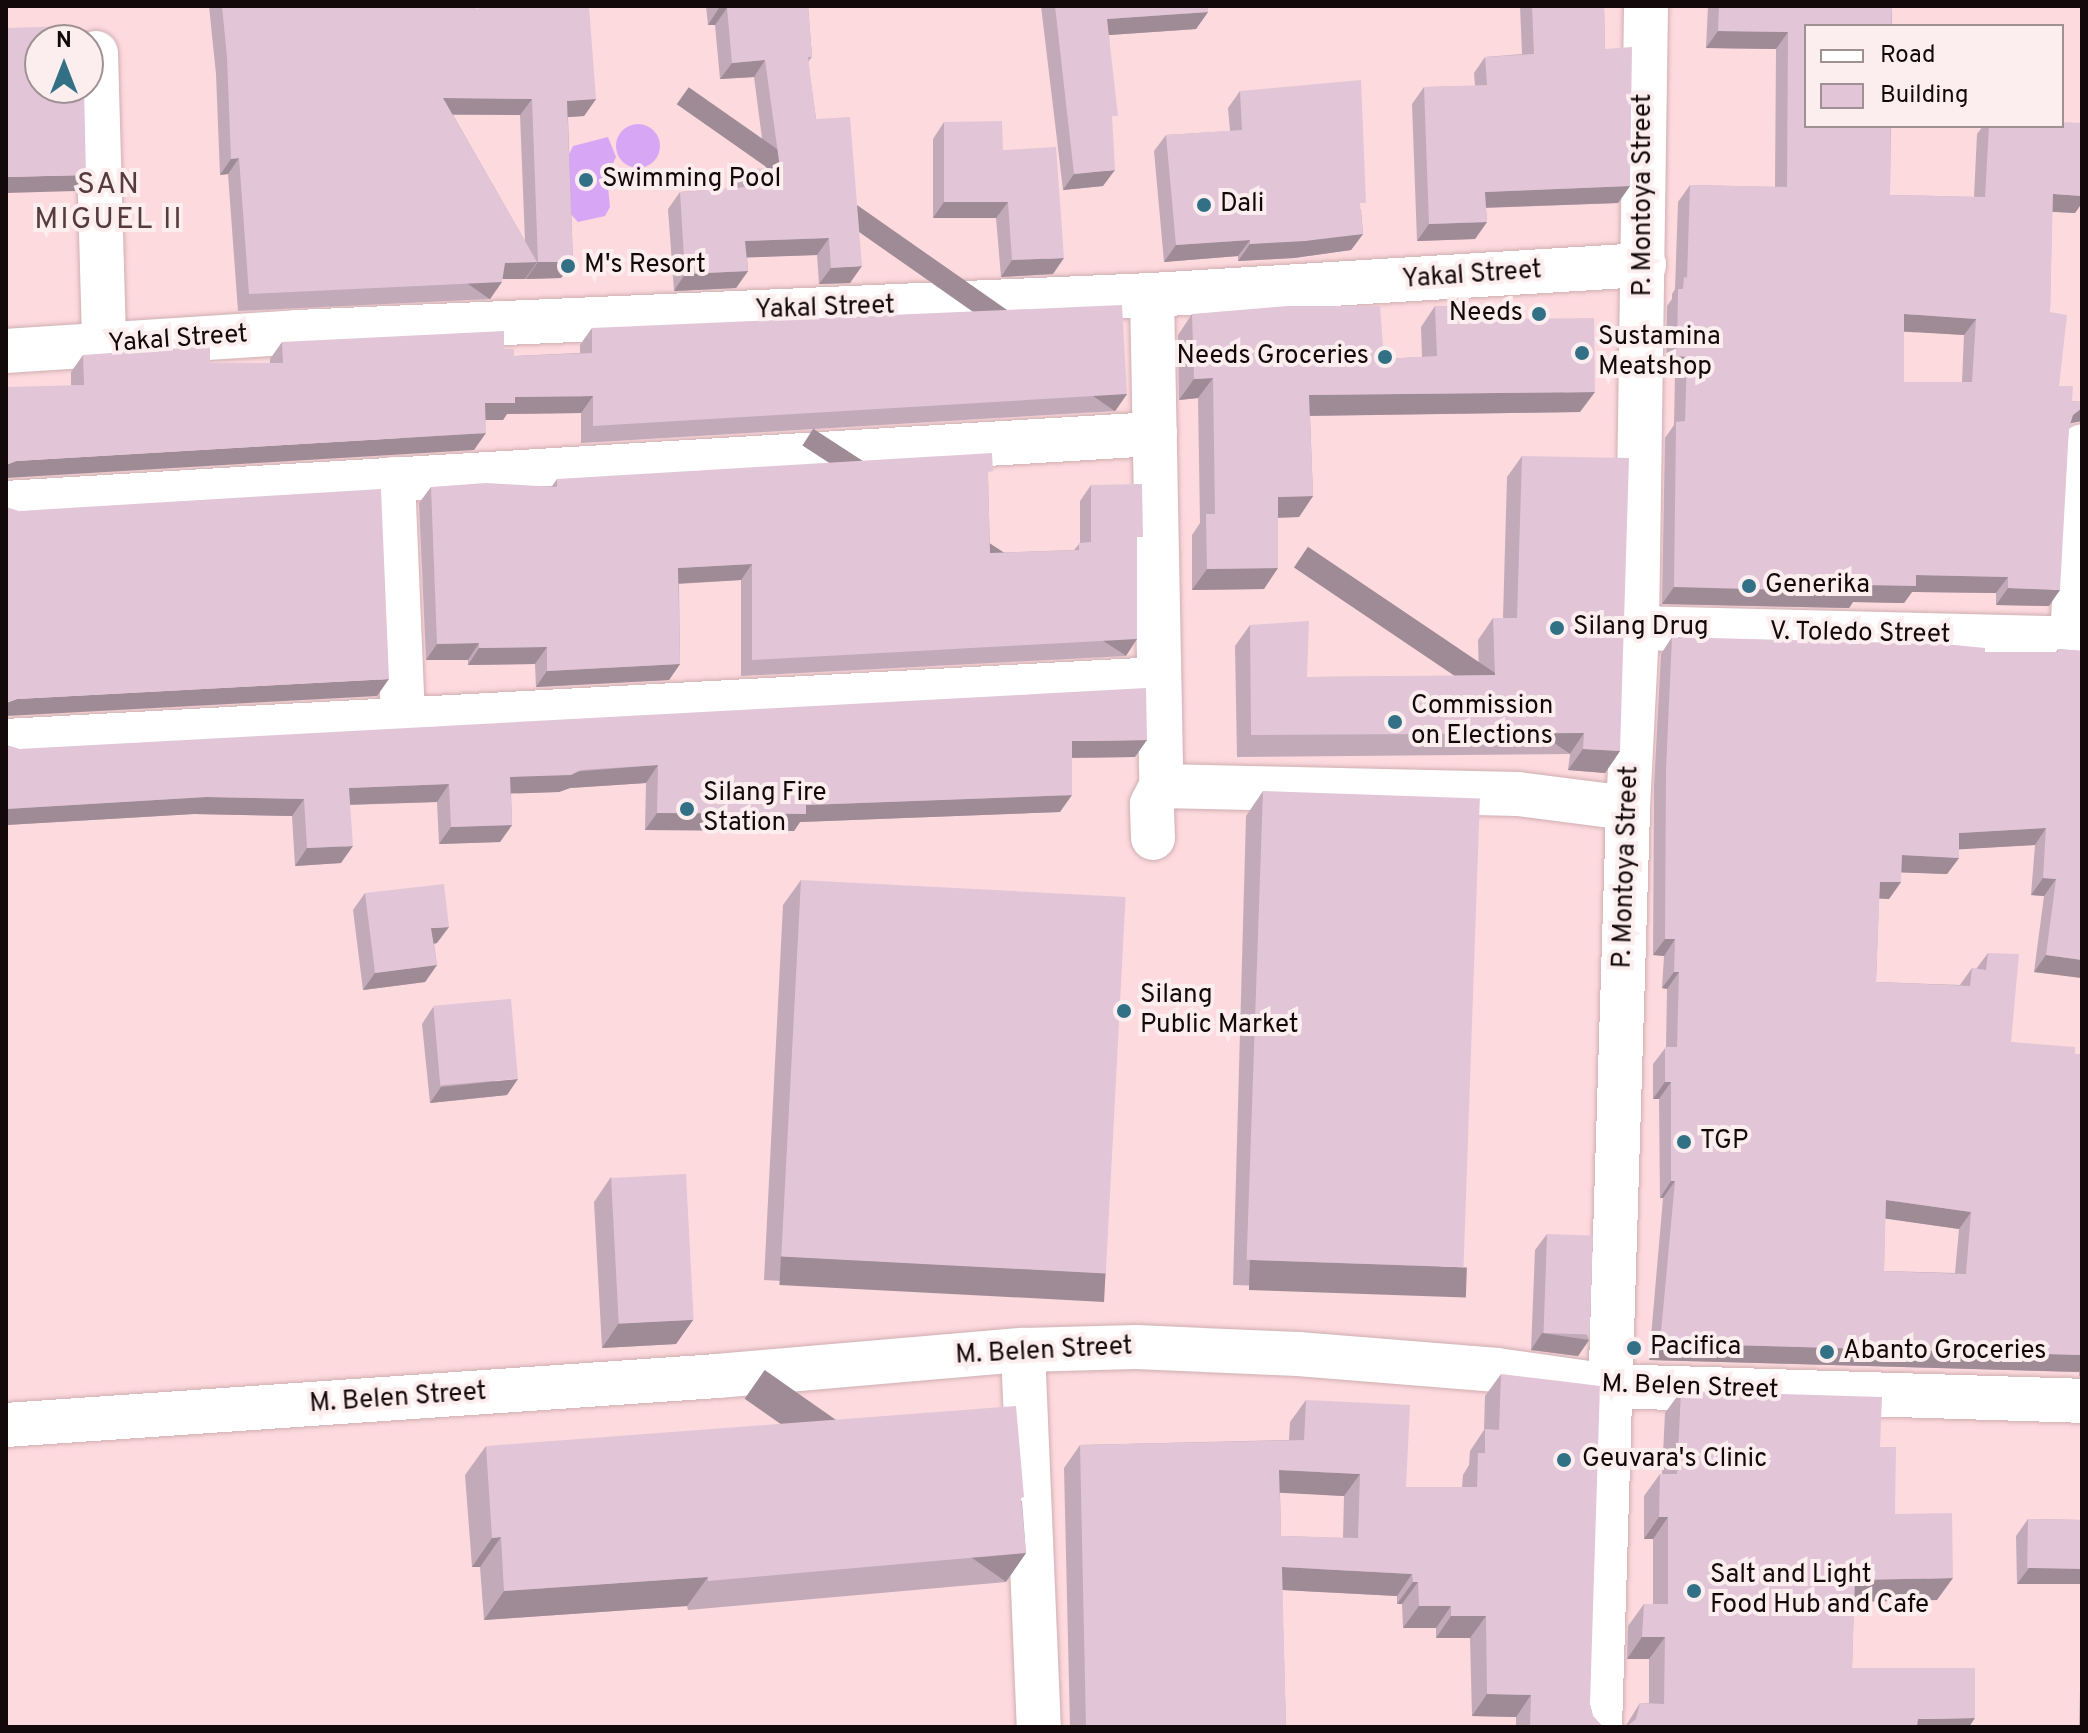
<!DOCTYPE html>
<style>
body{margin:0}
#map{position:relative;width:2088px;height:1733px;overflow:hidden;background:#fddade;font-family:Overpass,sans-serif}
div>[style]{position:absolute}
.water>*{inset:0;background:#d7a7f6}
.round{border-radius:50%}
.roads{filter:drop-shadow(0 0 2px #cfaeb1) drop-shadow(0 0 2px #cfaeb1)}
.minor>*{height:44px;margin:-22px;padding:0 22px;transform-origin:22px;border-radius:22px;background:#fff}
.wall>*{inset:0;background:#c2aab9}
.shaded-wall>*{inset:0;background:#9e8b96;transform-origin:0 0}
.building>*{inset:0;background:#e2c6d7;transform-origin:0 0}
.dots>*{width:22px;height:22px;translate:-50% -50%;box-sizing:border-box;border:4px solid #fcedef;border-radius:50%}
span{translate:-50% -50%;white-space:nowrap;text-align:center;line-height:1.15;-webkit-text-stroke:8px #fcedef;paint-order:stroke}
.poi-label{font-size:26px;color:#13080a}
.left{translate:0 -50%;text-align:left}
.right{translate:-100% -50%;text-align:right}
.street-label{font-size:26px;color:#13080a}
.quarter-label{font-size:30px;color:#553a3e;letter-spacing:2px}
.frame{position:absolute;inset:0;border:8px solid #13080a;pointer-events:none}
.legend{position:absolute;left:1804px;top:24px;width:260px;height:104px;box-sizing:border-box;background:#fcedef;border:2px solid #9f9193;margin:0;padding:10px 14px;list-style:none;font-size:24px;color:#13080a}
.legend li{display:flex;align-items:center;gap:16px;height:40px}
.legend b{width:40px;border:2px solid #9f9193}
.north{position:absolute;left:24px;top:24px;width:80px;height:80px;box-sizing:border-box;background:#fcedef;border:2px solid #9f9193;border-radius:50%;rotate:0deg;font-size:22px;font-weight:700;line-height:32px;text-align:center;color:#13080a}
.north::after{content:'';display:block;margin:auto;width:28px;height:36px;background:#327086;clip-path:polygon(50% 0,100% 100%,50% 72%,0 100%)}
</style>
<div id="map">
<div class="water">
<div class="round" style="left:616px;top:124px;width:44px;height:44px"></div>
<div style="clip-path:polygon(608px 137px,616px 157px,607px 176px,610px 207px,605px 216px,578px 222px,566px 209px,566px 161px,573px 146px)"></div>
</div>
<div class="roads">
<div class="minor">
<div style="left:96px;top:53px;width:292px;rotate:88.4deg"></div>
<div style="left:1152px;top:295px;width:491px;rotate:88.9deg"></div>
<div style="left:6px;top:351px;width:292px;rotate:-3.7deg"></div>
<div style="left:297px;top:332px;width:856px;rotate:-2.48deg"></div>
<div style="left:1152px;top:295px;width:493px;rotate:-3.5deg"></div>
<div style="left:393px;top:479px;width:240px;rotate:87.6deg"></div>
<div style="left:6px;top:503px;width:1151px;rotate:-3.44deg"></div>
<div style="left:1637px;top:628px;width:445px;rotate:1.4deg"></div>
<div style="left:2072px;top:639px;width:193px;rotate:-87deg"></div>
<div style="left:6px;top:741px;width:1153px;rotate:-3.08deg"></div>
<div style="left:1153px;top:838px;width:34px;rotate:-92deg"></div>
<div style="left:1152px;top:804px;width:20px;rotate:-63deg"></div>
<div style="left:1161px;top:786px;width:357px;rotate:1.3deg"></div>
<div style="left:1518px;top:794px;width:111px;rotate:7.3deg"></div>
<div style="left:1023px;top:1350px;width:377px;rotate:87.6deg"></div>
<div style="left:6px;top:1425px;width:713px;rotate:-3.94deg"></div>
<div style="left:717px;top:1376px;width:307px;rotate:-4.9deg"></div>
<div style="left:1023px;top:1350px;width:113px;rotate:-1.5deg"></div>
<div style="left:1136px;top:1347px;width:162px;rotate:2.5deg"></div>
<div style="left:1298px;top:1354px;width:200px;rotate:4.6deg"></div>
<div style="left:1497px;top:1370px;width:114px;rotate:8.1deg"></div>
<div style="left:1610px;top:1386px;width:472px;rotate:1.8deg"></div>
<div style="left:1600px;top:1727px;width:919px;rotate:-88.25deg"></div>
<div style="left:1628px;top:808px;width:180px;rotate:-87.1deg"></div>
<div style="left:1637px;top:628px;width:622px;rotate:-89.17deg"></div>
</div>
</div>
<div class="wall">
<div style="clip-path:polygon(evenodd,209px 6px,476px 6px,476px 9px,596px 99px,584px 116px,568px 117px,573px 262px,561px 278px,526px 279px,526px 278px,525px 279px,502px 279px,490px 299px,238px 311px,228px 174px,220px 175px,216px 74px,209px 6px,453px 115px,520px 115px,525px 241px,453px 115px)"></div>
<div style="clip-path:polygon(706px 6px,808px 6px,812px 57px,808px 62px,816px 119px,850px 283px,819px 284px,817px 255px,747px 257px,748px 271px,736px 288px,674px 291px,668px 209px,680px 192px,736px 188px,735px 186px,747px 169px,766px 169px,754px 77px,720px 79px,715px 25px,708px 25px)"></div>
<div style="clip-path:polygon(1041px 6px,1207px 6px,1208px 12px,1196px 29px,1109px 35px,1112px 124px,1103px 186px,1063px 190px)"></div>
<div style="clip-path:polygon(1520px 6px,1604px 6px,1605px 49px,1630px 186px,1618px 203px,1486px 208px,1487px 222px,1475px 239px,1417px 241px,1412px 104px,1424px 87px,1475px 86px,1474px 73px,1485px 57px,1522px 54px)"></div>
<div style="clip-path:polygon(evenodd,1708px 6px,1892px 6px,1890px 195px,1974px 197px,1977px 134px,1983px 126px,2062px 126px,2082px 123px,2082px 203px,2075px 213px,2052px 212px,2050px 312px,2059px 386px,2072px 401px,2082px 402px,2082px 421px,2071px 423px,2069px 428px,2049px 606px,1996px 605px,1996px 593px,1912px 592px,1904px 603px,1853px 602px,1849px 608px,1662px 604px,1665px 438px,1674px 425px,1675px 373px,1666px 373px,1667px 306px,1672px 299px,1672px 294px,1675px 289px,1678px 202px,1690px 185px,1775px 187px,1776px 49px,1706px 48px,1708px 6px,1904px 331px,1964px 335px,1962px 382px,1904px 382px,1904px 331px)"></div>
<div style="clip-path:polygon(1240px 91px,1361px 210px,1363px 234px,1351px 250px,1294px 258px,1238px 261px,1238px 256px,1164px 262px,1154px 151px,1166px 135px,1230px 131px,1228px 108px)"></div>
<div style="clip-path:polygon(944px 122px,1003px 150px,1053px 274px,1001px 277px,996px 218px,933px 218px,933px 139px)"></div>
<div style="clip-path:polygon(1435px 306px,1504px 319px,1580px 412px,1310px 416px,1313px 496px,1299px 517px,1278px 518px,1264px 589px,1192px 590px,1192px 535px,1200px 523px,1198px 398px,1179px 400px,1178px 335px,1192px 314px,1384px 359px,1422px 357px,1421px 327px)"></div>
<div style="clip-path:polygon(592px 328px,1127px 394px,1115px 411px,581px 443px,581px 413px,507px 414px,503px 420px,486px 420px,474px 450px,71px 385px,71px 372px,83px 355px,210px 363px,270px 363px,270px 359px,282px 342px,504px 349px,514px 356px,580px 353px,580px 345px)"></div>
<div style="clip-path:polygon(1522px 456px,1620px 751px,1605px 773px,1568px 770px,1570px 754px,1237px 757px,1235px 646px,1250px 625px,1307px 677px,1479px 676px,1478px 640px,1493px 618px,1503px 618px,1507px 477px)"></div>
<div style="clip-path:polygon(988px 478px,990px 553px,1074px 550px,1080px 543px,1080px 501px,1091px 485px,1137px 545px,1126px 656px,741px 676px,741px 580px,679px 584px,680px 664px,669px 680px,536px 687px,535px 664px,468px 665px,468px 660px,426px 660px,419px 503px,431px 487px,552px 486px,557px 479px)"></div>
<div style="clip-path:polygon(evenodd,1672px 637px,1985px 652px,2056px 652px,2058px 649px,2082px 651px,2082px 978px,2034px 972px,2044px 896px,2031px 895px,2035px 845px,1959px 849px,1959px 858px,1947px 874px,1901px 872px,1901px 882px,1889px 899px,1879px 898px,1876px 982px,1960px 985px,1972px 968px,1976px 969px,1988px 953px,2011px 1042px,2075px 1054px,2082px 1054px,2082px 1377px,2079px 1376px,2079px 1372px,1649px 1360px,1663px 1198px,1660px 1198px,1659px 1099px,1653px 1099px,1653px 1064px,1666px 1047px,1667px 989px,1662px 988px,1664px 956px,1653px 955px,1654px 786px,1661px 654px,1672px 637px,1885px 1218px,1959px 1229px,1955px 1273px,1884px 1271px,1885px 1218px)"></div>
<div style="clip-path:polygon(6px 745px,19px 749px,1135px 757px,1072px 758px,1060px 812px,800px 822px,794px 831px,645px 830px,646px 783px,570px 788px,559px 792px,511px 793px,512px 825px,500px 842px,439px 844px,437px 802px,350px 805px,341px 863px,295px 866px,292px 816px,194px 814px,6px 825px)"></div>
<div style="clip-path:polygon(1263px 791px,1450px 1291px,1233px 1285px,1246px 816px)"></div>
<div style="clip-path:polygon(801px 880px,1106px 1272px,1089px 1297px,764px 1280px,783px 905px)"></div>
<div style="clip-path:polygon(365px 893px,437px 943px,434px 944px,437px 965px,425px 982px,363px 990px,353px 910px)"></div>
<div style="clip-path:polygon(433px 1007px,507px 1095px,430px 1103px,422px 1024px)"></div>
<div style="clip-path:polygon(611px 1177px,693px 1320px,676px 1344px,602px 1348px,594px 1202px)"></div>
<div style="clip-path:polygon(1547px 1234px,1589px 1340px,1578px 1356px,1531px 1350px,1535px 1250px)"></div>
<div style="clip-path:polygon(evenodd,1501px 1374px,1593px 1716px,1602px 1726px,1606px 1727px,1516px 1727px,1516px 1717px,1472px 1716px,1470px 1638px,1436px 1638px,1436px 1628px,1403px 1628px,1402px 1604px,1397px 1604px,1397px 1596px,1282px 1590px,1286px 1727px,1070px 1727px,1064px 1468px,1080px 1445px,1289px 1440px,1290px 1422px,1306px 1400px,1406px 1487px,1462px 1487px,1463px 1475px,1469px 1465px,1470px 1451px,1484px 1430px,1485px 1396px,1501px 1374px,1280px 1492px,1344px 1496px,1343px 1538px,1281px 1536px,1280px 1492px)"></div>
<div style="clip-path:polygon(1681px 1391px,1880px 1447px,1895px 1514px,1937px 1600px,1854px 1602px,1852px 1668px,1625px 1727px,1640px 1703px,1649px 1703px,1649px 1659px,1627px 1659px,1628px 1626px,1644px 1604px,1653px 1604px,1653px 1539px,1644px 1539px,1644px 1496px,1660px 1474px,1662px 1474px,1665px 1413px)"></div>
<div style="clip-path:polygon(486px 1446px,1022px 1501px,1026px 1553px,1006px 1582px,688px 1610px,687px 1606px,484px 1620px,480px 1567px,472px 1567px,465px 1475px)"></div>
<div style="clip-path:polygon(2028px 1519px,2082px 1520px,2017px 1584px,2016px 1536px)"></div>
<div style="clip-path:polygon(2082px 1686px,2082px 1727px,2079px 1727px,2080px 1689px)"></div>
</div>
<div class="shaded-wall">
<div style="clip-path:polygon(719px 8px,727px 8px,715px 25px,708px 25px)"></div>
<div style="clip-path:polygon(1208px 12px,1196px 29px,1095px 36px,1107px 19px)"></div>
<div style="clip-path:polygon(1718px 31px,1788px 32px,1776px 49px,1706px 48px)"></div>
<div style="clip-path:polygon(765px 60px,754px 77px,720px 79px,732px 63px)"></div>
<div style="clip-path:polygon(443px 98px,532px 99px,520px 115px,431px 114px)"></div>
<div style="clip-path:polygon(596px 99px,584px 116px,555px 118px,567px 101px)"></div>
<div style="clip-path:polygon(239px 158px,228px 174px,220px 175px,231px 159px)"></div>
<div style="clip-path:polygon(1115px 170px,1103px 186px,1063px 190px,1074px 174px)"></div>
<div style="clip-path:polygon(86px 175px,75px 191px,6px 193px,6px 177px)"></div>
<div style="clip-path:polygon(1630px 186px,1618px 203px,1474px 208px,1485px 192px)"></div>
<div style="clip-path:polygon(2053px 194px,2082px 196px,2082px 203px,2075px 213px,2041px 211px)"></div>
<div style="clip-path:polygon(944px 202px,1008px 202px,996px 218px,933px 218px)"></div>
<div style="clip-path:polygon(1487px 222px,1475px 239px,1417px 241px,1429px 224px)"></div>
<div style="clip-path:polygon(1363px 234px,1351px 250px,1294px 258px,1238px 261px,1250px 244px)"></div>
<div style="clip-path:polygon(829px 238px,817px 255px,734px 258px,745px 241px)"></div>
<div style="clip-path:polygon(1250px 240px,1238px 256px,1164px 262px,1176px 245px)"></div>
<div style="clip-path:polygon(1064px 258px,1053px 274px,1001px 277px,1012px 260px)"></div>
<div style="clip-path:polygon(537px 262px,525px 279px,493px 279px,505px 263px)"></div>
<div style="clip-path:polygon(538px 262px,573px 262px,561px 278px,526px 279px)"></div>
<div style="clip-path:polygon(862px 266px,850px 283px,819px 284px,831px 268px)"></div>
<div style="clip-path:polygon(748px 271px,736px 288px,674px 291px,685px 274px)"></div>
<div style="left:502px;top:282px;width:21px;height:253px;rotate:125deg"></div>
<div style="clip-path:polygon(1904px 314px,1976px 319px,1964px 335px,1892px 331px)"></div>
<div style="clip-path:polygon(1677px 356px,1687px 357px,1675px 373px,1666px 373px)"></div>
<div style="clip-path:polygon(1213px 378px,1198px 398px,1179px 400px,1194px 379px)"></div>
<div style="clip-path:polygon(1595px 392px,1580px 412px,1294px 416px,1309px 395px)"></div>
<div style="left:1127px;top:394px;width:21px;height:535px;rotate:125deg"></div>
<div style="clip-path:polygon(593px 396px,581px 413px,507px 414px,503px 420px,473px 420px,485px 403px,515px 397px)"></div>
<div style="clip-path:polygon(2082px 408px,2082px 421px,2071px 423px,2062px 432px,2073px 415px)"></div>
<div style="clip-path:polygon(486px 433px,474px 450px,6px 478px,6px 465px,16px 461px)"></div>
<div style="clip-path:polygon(1313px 496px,1299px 517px,1264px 518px,1278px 497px)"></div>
<div style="clip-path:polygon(752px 564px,741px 580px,667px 584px,678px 568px)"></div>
<div style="clip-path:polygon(1278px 568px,1264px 589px,1192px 590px,1207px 569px)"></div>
<div style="clip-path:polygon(1916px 575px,2008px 577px,1996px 593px,1912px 592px,1904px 603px,1853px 602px,1849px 608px,1662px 604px,1674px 587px,1861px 585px)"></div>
<div style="clip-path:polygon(2008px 588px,2060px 590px,2049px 606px,1996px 605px)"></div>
<div style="left:1137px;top:639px;width:20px;height:386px;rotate:123deg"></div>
<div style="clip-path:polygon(479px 643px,468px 660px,426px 660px,437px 644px)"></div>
<div style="clip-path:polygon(547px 647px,535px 664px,468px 665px,479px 648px)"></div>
<div style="clip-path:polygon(680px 664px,669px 680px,536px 687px,547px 671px)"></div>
<div style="clip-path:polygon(389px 679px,377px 696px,6px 716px,6px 703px,17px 699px)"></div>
<div style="left:1584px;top:733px;width:25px;height:333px;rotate:124deg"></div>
<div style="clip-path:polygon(1147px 740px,1135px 757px,1060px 758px,1072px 741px)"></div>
<div style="clip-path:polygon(1583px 749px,1620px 751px,1605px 773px,1568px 770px)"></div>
<div style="clip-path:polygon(658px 765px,646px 783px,570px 788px,559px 792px,498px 794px,510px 777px)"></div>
<div style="clip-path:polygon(449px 784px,437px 802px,337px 805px,349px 788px)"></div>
<div style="clip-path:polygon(1072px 795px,1060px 812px,800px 822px,794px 831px,645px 830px,657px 813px,806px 805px)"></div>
<div style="clip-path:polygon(206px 797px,304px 799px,292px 816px,194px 814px,6px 825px,6px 809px)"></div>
<div style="clip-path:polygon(512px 825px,500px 842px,439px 844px,451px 827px)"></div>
<div style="clip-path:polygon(2046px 828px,2035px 845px,1948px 850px,1959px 833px)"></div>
<div style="clip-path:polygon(353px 846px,341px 863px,295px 866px,307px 848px)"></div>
<div style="clip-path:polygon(1902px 855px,1959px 858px,1947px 874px,1890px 872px)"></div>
<div style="clip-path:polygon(2043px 878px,2056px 879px,2044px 896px,2031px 895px)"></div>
<div style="clip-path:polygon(1880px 882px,1901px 882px,1889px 899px,1868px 898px)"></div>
<div style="clip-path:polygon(449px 927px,437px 943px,420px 945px,431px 928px)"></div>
<div style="clip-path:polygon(1665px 939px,1675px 939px,1664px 956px,1653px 955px)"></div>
<div style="clip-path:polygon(2046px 955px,2082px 960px,2082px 978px,2034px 972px)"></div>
<div style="clip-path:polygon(437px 965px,425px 982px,363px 990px,375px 973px)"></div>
<div style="clip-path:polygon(1674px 972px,1679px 972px,1667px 989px,1662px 988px)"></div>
<div style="clip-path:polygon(518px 1079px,507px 1095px,430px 1103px,441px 1087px)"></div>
<div style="clip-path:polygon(1665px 1082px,1671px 1082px,1659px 1099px,1653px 1099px)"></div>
<div style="clip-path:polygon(1671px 1181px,1675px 1181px,1663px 1198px,1660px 1198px)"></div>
<div style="clip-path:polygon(1886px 1200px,1971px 1212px,1959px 1229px,1874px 1217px)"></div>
<div style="left:781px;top:1256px;width:325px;height:29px;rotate:3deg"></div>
<div style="left:1250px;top:1260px;width:217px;height:30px;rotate:2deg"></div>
<div style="clip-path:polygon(693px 1320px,676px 1344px,602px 1348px,619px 1323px)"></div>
<div style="clip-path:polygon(1542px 1333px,1589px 1340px,1578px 1356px,1531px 1350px)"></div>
<div style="clip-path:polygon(1660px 1343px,2082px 1355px,2082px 1368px,2079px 1372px,1649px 1360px)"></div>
<div style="clip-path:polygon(1279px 1470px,1360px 1474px,1344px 1496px,1264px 1492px)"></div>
<div style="clip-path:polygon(1659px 1517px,1668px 1517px,1653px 1539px,1644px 1539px)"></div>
<div style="clip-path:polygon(501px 1537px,480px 1567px,472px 1567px,492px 1538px)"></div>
<div style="left:1026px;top:1553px;width:35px;height:319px;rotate:125deg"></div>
<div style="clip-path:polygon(1282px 1567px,1412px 1574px,1397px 1596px,1266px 1589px)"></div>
<div style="clip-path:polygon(2082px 1567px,2082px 1584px,2017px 1584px,2029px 1568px)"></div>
<div style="clip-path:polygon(708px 1577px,687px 1606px,484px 1620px,504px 1591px)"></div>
<div style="clip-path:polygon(1953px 1578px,1937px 1600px,1840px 1602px,1855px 1580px)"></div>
<div style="clip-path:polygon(1413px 1582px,1418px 1582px,1402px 1604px,1397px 1604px)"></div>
<div style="clip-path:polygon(1419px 1606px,1451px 1606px,1436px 1628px,1403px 1628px)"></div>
<div style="clip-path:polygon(1451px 1616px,1486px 1616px,1470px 1638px,1436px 1638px)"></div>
<div style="clip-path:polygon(1642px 1637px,1665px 1637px,1649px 1659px,1627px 1659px)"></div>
<div style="clip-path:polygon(1487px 1694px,1531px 1695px,1516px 1717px,1472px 1716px)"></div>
<div style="clip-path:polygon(1975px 1718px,1969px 1727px,1912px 1727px,1918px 1719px)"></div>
</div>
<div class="building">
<div style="clip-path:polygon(222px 6px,476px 6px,476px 9px,487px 6px,589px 6px,596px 99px,567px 101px,573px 262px,538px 262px,532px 99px,443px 98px,537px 262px,505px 263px,502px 282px,249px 294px,239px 158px,231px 159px,227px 57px)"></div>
<div style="clip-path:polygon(719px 6px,808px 6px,812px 57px,808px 57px,816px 119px,850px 117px,862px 266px,831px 268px,829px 238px,745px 241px,748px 271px,685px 274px,680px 192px,748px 187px,747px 169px,780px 168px,765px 60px,732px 63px,727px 8px,719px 8px)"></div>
<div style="clip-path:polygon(1055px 6px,1207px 6px,1208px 12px,1107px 19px,1118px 116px,1112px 116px,1115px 170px,1074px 174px)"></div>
<div style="clip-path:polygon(1532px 6px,1604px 6px,1605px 49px,1632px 47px,1630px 186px,1485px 192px,1487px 222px,1429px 224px,1424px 87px,1487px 85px,1485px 57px,1534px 54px)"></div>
<div style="clip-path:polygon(evenodd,1719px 6px,1892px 6px,1891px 26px,1806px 26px,1806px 126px,1890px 126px,1890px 195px,1985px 197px,1989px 126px,2062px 126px,2062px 122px,2082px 123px,2082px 196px,2053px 194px,2050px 312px,2067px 315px,2059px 386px,2073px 386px,2072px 401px,2082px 402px,2082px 408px,2073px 415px,2069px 428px,2060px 590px,2008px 588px,2008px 577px,1916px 575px,1916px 586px,1861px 585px,1860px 592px,1674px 587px,1676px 422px,1685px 421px,1687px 357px,1677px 356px,1678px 289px,1683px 289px,1684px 277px,1687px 278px,1690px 185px,1787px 187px,1788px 32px,1718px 31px,1719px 6px,1904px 314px,1976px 319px,1972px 382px,1904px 382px,1904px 314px)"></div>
<div style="clip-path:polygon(73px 26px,73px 40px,40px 40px,40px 88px,84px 88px,86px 175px,6px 177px,6px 28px)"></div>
<div style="clip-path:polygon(1361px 80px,1366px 203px,1360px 203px,1363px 234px,1305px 241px,1250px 244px,1250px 240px,1176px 245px,1166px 135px,1242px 130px,1240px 91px)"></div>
<div style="clip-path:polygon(1002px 121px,1003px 150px,1056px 147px,1064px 258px,1012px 260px,1008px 202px,944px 202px,944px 122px)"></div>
<div style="clip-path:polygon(1122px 305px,1127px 394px,593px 426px,593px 396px,515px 397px,515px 403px,485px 403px,486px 433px,16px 461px,6px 465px,6px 387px,84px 385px,83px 355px,210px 346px,210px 363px,283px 363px,282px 342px,504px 331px,504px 349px,514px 349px,514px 356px,592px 353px,592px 328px)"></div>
<div style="clip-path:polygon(1504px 305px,1504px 319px,1594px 318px,1595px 392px,1309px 395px,1313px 496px,1278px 497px,1278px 568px,1207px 569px,1206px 514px,1215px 514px,1213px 378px,1194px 379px,1192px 314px,1287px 306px,1380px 306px,1384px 359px,1437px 356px,1435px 306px)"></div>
<div style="clip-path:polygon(992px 453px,993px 471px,988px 472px,990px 553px,1079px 550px,1079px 543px,1091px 542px,1091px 485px,1142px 484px,1143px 537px,1137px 537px,1137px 639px,752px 660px,752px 564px,678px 568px,680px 664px,547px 671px,547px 647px,479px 648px,479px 643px,437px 644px,431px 487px,486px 483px,557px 487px,557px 479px)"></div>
<div style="clip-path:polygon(1522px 456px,1629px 458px,1620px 751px,1583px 749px,1584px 733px,1251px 735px,1250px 625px,1309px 621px,1307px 677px,1495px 675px,1493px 618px,1517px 618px)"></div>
<div style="clip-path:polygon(381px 489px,389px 679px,17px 699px,6px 703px,6px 507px,19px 511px)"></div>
<div style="clip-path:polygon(evenodd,1672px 637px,1944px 644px,1985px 648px,1985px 652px,2058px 652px,2058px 649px,2082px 651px,2082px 960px,2046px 955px,2056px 879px,2043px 878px,2046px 828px,1959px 833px,1959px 858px,1902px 855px,1901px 882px,1880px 882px,1876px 982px,1970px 986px,1972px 968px,1986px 970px,1988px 953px,2019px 954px,2011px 1042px,2075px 1047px,2075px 1054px,2082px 1054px,2082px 1355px,1660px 1343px,1675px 1181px,1671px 1181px,1671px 1082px,1665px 1082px,1665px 1047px,1677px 1047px,1679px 972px,1674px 972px,1675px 939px,1665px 939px,1666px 769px,1672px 637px,1886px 1200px,1971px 1212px,1966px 1274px,1884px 1271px,1886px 1200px)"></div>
<div style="clip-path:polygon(1146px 688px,1147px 740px,1072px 741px,1072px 795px,806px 805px,806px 814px,657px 813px,658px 765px,581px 770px,571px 775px,510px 777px,512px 825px,451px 827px,449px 784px,349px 788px,353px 846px,307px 848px,304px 799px,206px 797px,6px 809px,6px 745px,19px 749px)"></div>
<div style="left:1263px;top:791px;width:217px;height:469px;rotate:2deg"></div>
<div style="left:801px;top:880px;width:325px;height:377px;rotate:3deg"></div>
<div style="clip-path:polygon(444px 884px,449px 927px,431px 928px,437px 965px,375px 973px,365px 893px)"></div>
<div style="left:511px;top:999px;width:80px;height:78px;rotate:85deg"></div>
<div style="left:686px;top:1174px;width:146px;height:75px;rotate:87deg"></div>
<div style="left:1547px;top:1234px;width:46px;height:99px;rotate:2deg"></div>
<div style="clip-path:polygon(evenodd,1501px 1374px,1600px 1386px,1590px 1704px,1593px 1716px,1602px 1726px,1606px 1727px,1530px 1727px,1531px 1695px,1487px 1694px,1486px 1616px,1451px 1616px,1451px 1606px,1419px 1606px,1418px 1582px,1413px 1582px,1412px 1574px,1282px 1567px,1286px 1727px,1086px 1727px,1080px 1445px,1304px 1440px,1306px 1400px,1410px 1405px,1406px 1487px,1477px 1487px,1478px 1453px,1485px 1453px,1485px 1429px,1499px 1430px,1501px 1374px,1279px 1470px,1360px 1474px,1358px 1538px,1281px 1536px,1279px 1470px)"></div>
<div style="clip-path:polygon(1681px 1391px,1882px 1397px,1880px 1447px,1896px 1447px,1895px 1514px,1952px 1513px,1953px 1578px,1855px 1580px,1852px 1668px,1975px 1668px,1975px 1718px,1918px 1719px,1917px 1727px,1626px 1727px,1636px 1719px,1640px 1703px,1664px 1704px,1665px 1637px,1642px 1637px,1644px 1604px,1668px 1604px,1668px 1517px,1659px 1517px,1660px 1474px,1677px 1474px)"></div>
<div style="clip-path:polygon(1016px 1406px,1024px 1497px,1021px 1498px,1026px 1553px,708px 1581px,708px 1577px,504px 1591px,501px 1537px,492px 1538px,486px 1446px)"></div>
<div style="left:2028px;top:1519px;width:54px;height:49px;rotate:1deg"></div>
</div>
<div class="dots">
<div style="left:586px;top:180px;background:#327086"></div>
<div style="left:1204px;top:205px;background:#327086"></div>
<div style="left:568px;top:266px;background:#327086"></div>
<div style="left:1539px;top:314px;background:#327086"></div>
<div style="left:1582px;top:353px;background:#327086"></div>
<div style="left:1385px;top:357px;background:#327086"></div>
<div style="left:1749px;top:586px;background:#327086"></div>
<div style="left:1557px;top:628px;background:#327086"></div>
<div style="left:1395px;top:722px;background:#327086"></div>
<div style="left:687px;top:809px;background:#327086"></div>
<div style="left:1124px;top:1011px;background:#327086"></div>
<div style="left:1684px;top:1142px;background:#327086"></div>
<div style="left:1634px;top:1348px;background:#327086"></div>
<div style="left:1827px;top:1352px;background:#327086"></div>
<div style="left:1564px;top:1460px;background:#327086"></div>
<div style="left:1694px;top:1591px;background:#327086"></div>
</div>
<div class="poi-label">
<span class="left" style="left:602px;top:180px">Swimming Pool</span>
<span class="left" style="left:1220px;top:205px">Dali</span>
<span class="left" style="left:584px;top:266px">M's Resort</span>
<span class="right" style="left:1523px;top:314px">Needs</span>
<span class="left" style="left:1598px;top:353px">Sustamina<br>Meatshop</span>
<span class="right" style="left:1369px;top:357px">Needs Groceries</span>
<span class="left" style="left:1765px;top:586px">Generika</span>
<span class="left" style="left:1573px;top:628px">Silang Drug</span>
<span class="left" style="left:1411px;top:722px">Commission<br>on Elections</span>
<span class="left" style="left:703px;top:809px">Silang Fire<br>Station</span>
<span class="left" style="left:1140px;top:1011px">Silang<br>Public Market</span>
<span class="left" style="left:1700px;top:1142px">TGP</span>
<span class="left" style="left:1650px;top:1348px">Pacifica</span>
<span class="left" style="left:1843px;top:1352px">Abanto Groceries</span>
<span class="left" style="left:1582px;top:1460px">Geuvara's Clinic</span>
<span class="left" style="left:1710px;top:1591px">Salt and Light<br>Food Hub and Cafe</span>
</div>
<div class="street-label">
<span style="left:1644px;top:195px;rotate:-90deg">P. Montoya Street</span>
<span style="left:1472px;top:276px;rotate:-4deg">Yakal Street</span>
<span style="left:825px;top:309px;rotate:-2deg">Yakal Street</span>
<span style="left:178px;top:340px;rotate:-4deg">Yakal Street</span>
<span style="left:1860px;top:634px;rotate:1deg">V. Toledo Street</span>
<span style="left:1627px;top:867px;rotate:-88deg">P. Montoya Street</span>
<span style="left:1044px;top:1352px;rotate:-3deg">M. Belen Street</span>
<span style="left:1690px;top:1388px;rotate:2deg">M. Belen Street</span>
<span style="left:398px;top:1399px;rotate:-4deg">M. Belen Street</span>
</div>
<div class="quarter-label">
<span style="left:109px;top:203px">SAN<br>MIGUEL II</span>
</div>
<div class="frame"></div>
<ul class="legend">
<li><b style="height:10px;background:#fff"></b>Road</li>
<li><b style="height:22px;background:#e2c6d7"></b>Building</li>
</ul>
<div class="north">N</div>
</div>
